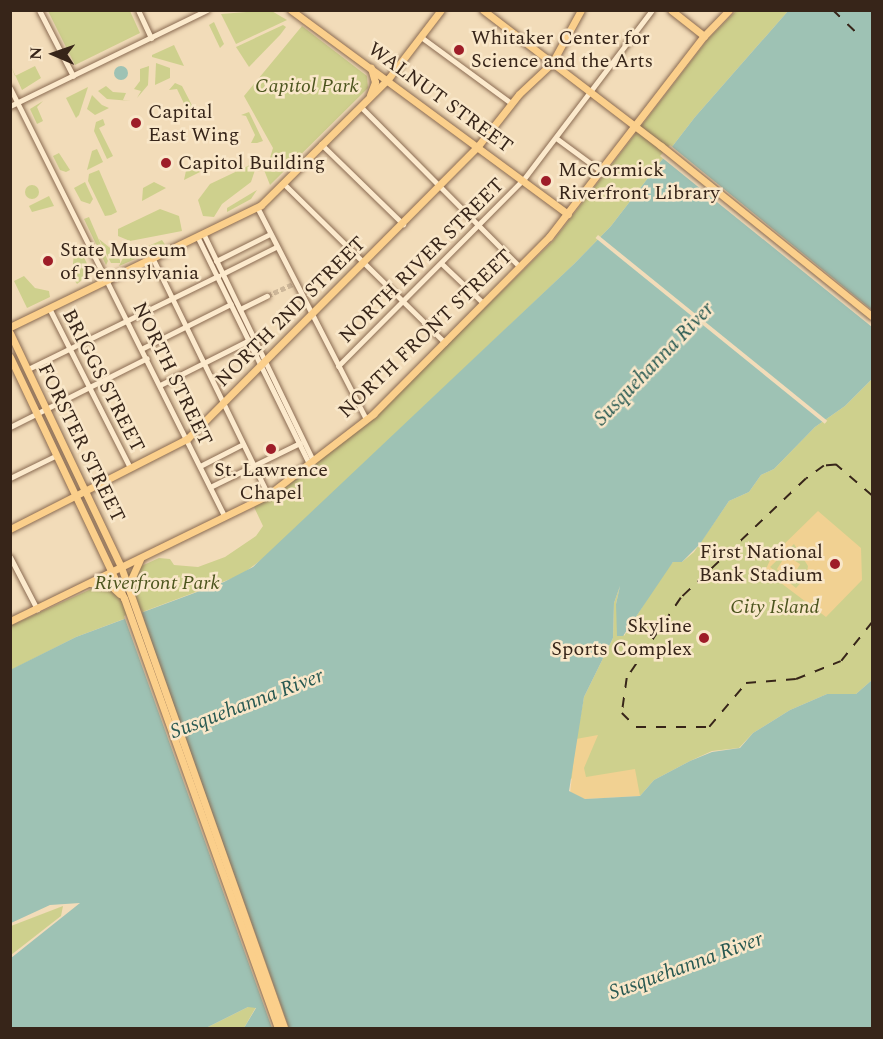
<!DOCTYPE html>
<style>
body{margin:0}
#map{position:relative;width:883px;height:1039px;overflow:hidden;background:#f2dcb9;font-family:Spectral,serif}
div>[style]{position:absolute}
.green>*{inset:0;background:#ced08d}
.round{border-radius:50%}
.sand>*{inset:0;background:#f1d192;transform-origin:0 0}
.water>*{inset:0;background:#9ec2b4}
.pier>*{inset:0;background:#f2dcb9;transform-origin:0 0}
.minor-tunnel>*{height:5px;margin-top:-2.5px;transform-origin:0;background:repeating-linear-gradient(90deg,#cdb799 0 5px,transparent 0 7.5px)}
.roads{filter:drop-shadow(0 0 2px #8a6b52) drop-shadow(0 0 2px #8a6b52)}
.minor>*{height:5px;margin:-2.5px;padding:0 2.5px;transform-origin:2.5px;border-radius:2.5px;background:#fceacd}
.major>*{height:7px;margin:-3.5px;padding:0 3.5px;transform-origin:3.5px;border-radius:3.5px;background:#fbcf8b}
.rail>*{height:1.5px;margin-top:-0.75px;transform-origin:0;background:repeating-linear-gradient(90deg,#372519 0 10px,transparent 0 20px)}
.dots>*{width:16px;height:16px;translate:-50% -50%;box-sizing:border-box;border:3px solid #f9e7c9;border-radius:50%}
span{translate:-50% -50%;white-space:nowrap;text-align:center;line-height:1.15;-webkit-text-stroke:5px #f9e7c9;paint-order:stroke}
.poi-label{font-size:20px;color:#372519}
.left{translate:0 -50%;text-align:left}
.right{translate:-100% -50%;text-align:right}
.park-label{font-size:20px;color:#4c551e;font-style:italic}
.street-label{font-size:20px;color:#372519}
.water-label{font-size:21px;color:#275851;font-style:italic}
.frame{position:absolute;inset:0;border:12px solid #372519;pointer-events:none}
.north{position:absolute;left:24px;top:24px;width:60px;height:60px;-webkit-text-stroke:4px #f9e7c9;paint-order:stroke;rotate:272deg;font-size:16px;font-weight:700;line-height:24px;text-align:center;color:#372519}
.north::after{content:'';display:block;margin:auto;width:21px;height:27px;background:#372519;clip-path:polygon(50% 0,100% 100%,50% 72%,0 100%)}
</style>
<div id="map">
<div class="green">
<div style="clip-path:polygon(270px 10px,287px 20px,236px 44px,221px 14px)"></div>
<div style="clip-path:polygon(48px 11px,130px 11px,140px 33px,75px 65px)"></div>
<div style="clip-path:polygon(736px 11px,788px 11px,695px 117px,611px 226px,575px 263px,269px 554px,241px 575px,76px 637px,11px 670px,10px 626px,159px 558px,170px 559px,174px 565px,198px 567px,225px 557px,256px 536px,263px 526px,254px 507px,374px 417px,553px 241px,708px 39px)"></div>
<div style="clip-path:polygon(214px 22px,224px 44px,220px 48px,209px 25px)"></div>
<div style="clip-path:polygon(283px 25px,286px 27px,280px 35px,249px 67px,236px 47px)"></div>
<div style="clip-path:polygon(302px 26px,367px 76px,368px 88px,270px 185px,262px 165px,269px 161px,273px 148px,244px 96px)"></div>
<div style="clip-path:polygon(174px 45px,184px 66px,152px 57px,152px 55px)"></div>
<div style="clip-path:polygon(156px 63px,170px 68px,170px 78px,155px 85px)"></div>
<div style="clip-path:polygon(11px 66px,15px 76px,35px 66px,41px 78px,22px 90px)"></div>
<div style="clip-path:polygon(149px 66px,148px 85px,137px 98px,141px 91px,134px 89px,140px 81px,140px 69px)"></div>
<div style="clip-path:polygon(175px 83px,182px 86px,197px 115px,191px 118px,177px 89px,169px 90px)"></div>
<div style="clip-path:polygon(106px 86px,113px 92px,126px 93px,123px 100px,131px 101px,107px 99px,98px 91px)"></div>
<div style="clip-path:polygon(88px 87px,79px 115px,76px 118px,66px 98px)"></div>
<div style="clip-path:polygon(92px 95px,102px 105px,109px 108px,95px 115px,87px 109px)"></div>
<div style="clip-path:polygon(43px 101px,37px 107px,43px 121px,37px 124px,30px 109px)"></div>
<div style="clip-path:polygon(249px 112px,263px 141px,257px 143px,251px 143px,255px 135px,246px 116px,241px 115px)"></div>
<div style="clip-path:polygon(103px 119px,105px 125px,99px 128px,113px 156px,107px 159px,94px 131px,96px 122px)"></div>
<div style="clip-path:polygon(97px 149px,103px 162px,87px 170px,92px 151px)"></div>
<div style="clip-path:polygon(59px 153px,70px 170px,66px 172px,60px 170px,53px 156px)"></div>
<div style="clip-path:polygon(198px 161px,208px 168px,184px 180px,187px 166px)"></div>
<div style="clip-path:polygon(250px 165px,255px 170px,251px 182px,222px 204px,214px 217px,203px 216px,198px 200px,210px 184px)"></div>
<div style="clip-path:polygon(99px 170px,117px 212px,111px 215px,105px 216px,88px 181px,89px 174px)"></div>
<div style="clip-path:polygon(85px 182px,93px 199px,90px 204px,81px 201px,74px 188px)"></div>
<div style="clip-path:polygon(154px 182px,166px 188px,142px 201px,143px 188px)"></div>
<div class="round" style="left:25px;top:185px;width:14px;height:14px"></div>
<div style="clip-path:polygon(257px 190px,251px 199px,227px 212px,227px 208px)"></div>
<div style="clip-path:polygon(49px 196px,54px 206px,32px 212px,29px 206px)"></div>
<div style="clip-path:polygon(160px 209px,179px 216px,182px 231px,130px 241px,118px 236px,118px 229px)"></div>
<div style="clip-path:polygon(89px 217px,108px 261px,106px 265px,84px 219px)"></div>
<div style="clip-path:polygon(99px 239px,120px 256px,120px 263px,111px 263px)"></div>
<div style="clip-path:polygon(162px 240px,166px 246px,119px 266px,123px 258px,120px 252px,137px 251px)"></div>
<div style="clip-path:polygon(80px 248px,91px 273px,77px 284px,72px 277px,74px 251px)"></div>
<div style="clip-path:polygon(24px 276px,35px 288px,49px 291px,50px 297px,27px 308px,14px 281px)"></div>
<div style="clip-path:polygon(872px 379px,872px 680px,856px 694px,827px 694px,790px 710px,753px 733px,739px 748px,712px 751px,690px 761px,654px 780px,640px 796px,569px 778px,584px 697px,613px 638px,614px 603px,620px 586px,616px 604px,624px 636px,663px 574px,673px 562px,682px 562px,694px 552px,729px 501px,749px 492px,761px 475px,774px 469px,815px 427px,845px 406px)"></div>
<div style="clip-path:polygon(63px 906px,61px 916px,11px 955px,11px 926px)"></div>
<div style="clip-path:polygon(248px 1007px,256px 1007px,244px 1028px,206px 1028px)"></div>
</div>
<div class="sand">
<div style="clip-path:polygon(evenodd,818px 511px,861px 548px,862px 580px,826px 617px,765px 571px,772px 556px,818px 511px,794px 544px,808px 566px,806px 577px,796px 588px,770px 567px,794px 544px)"></div>
<div style="left:786px;top:555px;width:17px;height:17px;rotate:33deg"></div>
<div style="clip-path:polygon(598px 735px,584px 768px,586px 777px,635px 769px,640px 796px,585px 799px,570px 794px,576px 739px)"></div>
</div>
<div class="water">
<div style="clip-path:polygon(788px 11px,872px 11px,872px 379px,845px 406px,815px 427px,774px 469px,761px 475px,749px 492px,729px 501px,700px 544px,682px 562px,673px 562px,623px 636px,617px 636px,616px 604px,620px 586px,614px 603px,613px 638px,584px 697px,569px 791px,585px 799px,640px 796px,654px 780px,690px 761px,712px 752px,740px 748px,753px 733px,790px 710px,827px 694px,856px 694px,872px 680px,872px 1028px,244px 1028px,256px 1008px,248px 1007px,206px 1028px,11px 1028px,11px 958px,80px 903px,50px 905px,11px 923px,10px 670px,76px 637px,224px 582px,253px 567px,575px 263px,611px 226px,695px 117px)"></div>
<div class="round" style="left:114px;top:66px;width:14px;height:14px"></div>
</div>
<div class="pier">
<div style="clip-path:polygon(670px 145px,872px 310px,872px 327px,660px 156px)"></div>
<div style="left:598px;top:235px;width:295px;height:4px;rotate:39deg"></div>
<div style="clip-path:polygon(141px 609px,146px 628px,289px 1028px,272px 1028px,124px 616px)"></div>
</div>
<div class="minor-tunnel">
<div style="left:267px;top:296px;width:31px;rotate:-25deg"></div>
</div>
<div class="roads">
<div class="minor">
<div style="left:39px;top:10px;width:74px;rotate:62.7deg"></div>
<div style="left:138px;top:10px;width:31px;rotate:65deg"></div>
<div style="left:421px;top:37px;width:112px;rotate:36.3deg"></div>
<div style="left:10px;top:88px;width:479px;rotate:63.4deg"></div>
<div style="left:10px;top:106px;width:219px;rotate:-26deg"></div>
<div style="left:361px;top:107px;width:224px;rotate:45.2deg"></div>
<div style="left:556px;top:138px;width:56px;rotate:36.3deg"></div>
<div style="left:321px;top:144px;width:115px;rotate:44.3deg"></div>
<div style="left:284px;top:184px;width:226px;rotate:44.6deg"></div>
<div style="left:257px;top:207px;width:238px;rotate:62.8deg"></div>
<div style="left:203px;top:233px;width:253px;rotate:64.2deg"></div>
<div style="left:197px;top:236px;width:254px;rotate:63.8deg"></div>
<div style="left:153px;top:259px;width:263px;rotate:64deg"></div>
<div style="left:216px;top:261px;width:60px;rotate:-26.6deg"></div>
<div style="left:442px;top:264px;width:57px;rotate:43.6deg"></div>
<div style="left:222px;top:274px;width:60px;rotate:-26.6deg"></div>
<div style="left:49px;top:308px;width:179px;rotate:63.1deg"></div>
<div style="left:240px;top:309px;width:30px;rotate:-26deg"></div>
<div style="left:143px;top:348px;width:98px;rotate:-26.6deg"></div>
<div style="left:338px;top:366px;width:262px;rotate:-45.2deg"></div>
<div style="left:523px;top:180px;width:213px;rotate:-52.8deg"></div>
<div style="left:28px;top:369px;width:212px;rotate:-26.1deg"></div>
<div style="left:160px;top:385px;width:100px;rotate:-26.8deg"></div>
<div style="left:10px;top:427px;width:153px;rotate:-26.7deg"></div>
<div style="left:200px;top:466px;width:48px;rotate:-27.1deg"></div>
<div style="left:10px;top:478px;width:52px;rotate:-26.1deg"></div>
<div style="left:210px;top:487px;width:100px;rotate:-26.1deg"></div>
<div style="left:10px;top:557px;width:59px;rotate:62.6deg"></div>
</div>
<div class="major">
<div style="left:291px;top:10px;width:344px;rotate:36.4deg"></div>
<div style="left:483px;top:10px;width:224px;rotate:37.4deg"></div>
<div style="left:661px;top:146px;width:271px;rotate:38.9deg"></div>
<div style="left:671px;top:10px;width:42px;rotate:38.2deg"></div>
<div style="left:370px;top:95px;width:14px;rotate:-69deg"></div>
<div style="left:375px;top:82px;width:15px;rotate:-106deg"></div>
<div style="left:10px;top:327px;width:279px;rotate:-25.9deg"></div>
<div style="left:261px;top:205px;width:179px;rotate:-44.8deg"></div>
<div style="left:388px;top:79px;width:87px;rotate:-52.5deg"></div>
<div style="left:10px;top:333px;width:259px;rotate:64.6deg"></div>
<div style="left:121px;top:567px;width:489px;rotate:70.5deg"></div>
<div style="left:10px;top:357px;width:267px;rotate:64.7deg"></div>
<div style="left:124px;top:598px;width:457px;rotate:70.3deg"></div>
<div style="left:10px;top:529px;width:199px;rotate:-27deg"></div>
<div style="left:187px;top:439px;width:413px;rotate:-45.2deg"></div>
<div style="left:478px;top:146px;width:66px;rotate:-51.7deg"></div>
<div style="left:519px;top:94px;width:45px;rotate:-43.2deg"></div>
<div style="left:552px;top:63px;width:60px;rotate:-61.3deg"></div>
<div style="left:90px;top:583px;width:21px;rotate:8deg"></div>
<div style="left:111px;top:586px;width:12px;rotate:42deg"></div>
<div style="left:129px;top:584px;width:27px;rotate:-66deg"></div>
<div style="left:10px;top:621px;width:287px;rotate:-26deg"></div>
<div style="left:268px;top:495px;width:133px;rotate:-37.6deg"></div>
<div style="left:373px;top:414px;width:250px;rotate:-45.2deg"></div>
<div style="left:549px;top:237px;width:254px;rotate:-52.4deg"></div>
<div style="left:704px;top:36px;width:36px;rotate:-46deg"></div>
</div>
</div>
<div class="rail">
<div style="left:833px;top:10px;width:35px;rotate:44deg"></div>
<div style="left:872px;top:496px;width:48px;rotate:-139.3deg"></div>
<div style="left:836px;top:465px;width:12px;rotate:175deg"></div>
<div style="left:824px;top:466px;width:22px;rotate:144deg"></div>
<div style="left:806px;top:479px;width:173px;rotate:136.4deg"></div>
<div style="left:681px;top:598px;width:97px;rotate:124deg"></div>
<div style="left:627px;top:678px;width:35px;rotate:98deg"></div>
<div style="left:622px;top:713px;width:20px;rotate:45deg"></div>
<div style="left:636px;top:727px;width:73px"></div>
<div style="left:709px;top:727px;width:57px;rotate:-49.9deg"></div>
<div style="left:746px;top:683px;width:50px;rotate:-4.6deg"></div>
<div style="left:796px;top:679px;width:48px;rotate:-21.8deg"></div>
<div style="left:841px;top:661px;width:50px;rotate:-51.5deg"></div>
</div>
<div class="dots">
<div style="left:459px;top:50px;background:#9e1d28"></div>
<div style="left:136px;top:123px;background:#9e1d28"></div>
<div style="left:166px;top:163px;background:#9e1d28"></div>
<div style="left:546px;top:181px;background:#9e1d28"></div>
<div style="left:48px;top:261px;background:#9e1d28"></div>
<div style="left:271px;top:449px;background:#9e1d28"></div>
<div style="left:835px;top:564px;background:#9e1d28"></div>
<div style="left:704px;top:638px;background:#9e1d28"></div>
</div>
<div class="poi-label">
<span class="left" style="left:471px;top:50px">Whitaker Center for<br>Science and the Arts</span>
<span class="left" style="left:148px;top:124px">Capital<br>East Wing</span>
<span class="left" style="left:178px;top:163px">Capitol Building</span>
<span class="left" style="left:558px;top:182px">McCormick<br>Riverfront Library</span>
<span class="left" style="left:60px;top:262px">State Museum<br>of Pennsylvania</span>
<span style="left:271px;top:482px">St. Lawrence<br>Chapel</span>
<span class="right" style="left:823px;top:564px">First National<br>Bank Stadium</span>
<span class="right" style="left:692px;top:638px">Skyline<br>Sports Complex</span>
</div>
<div class="park-label">
<span style="left:307px;top:86px">Capitol Park</span>
<span style="left:157px;top:583px">Riverfront Park</span>
<span style="left:775px;top:607px">City Island</span>
</div>
<div class="street-label">
<span style="left:440px;top:98px;rotate:36deg">WALNUT STREET</span>
<span style="left:422px;top:261px;rotate:-45deg">NORTH RIVER STREET</span>
<span style="left:291px;top:312px;rotate:-45deg">NORTH 2ND STREET</span>
<span style="left:426px;top:334px;rotate:-44deg">NORTH FRONT STREET</span>
<span style="left:172px;top:374px;rotate:64deg">NORTH STREET</span>
<span style="left:103px;top:381px;rotate:63deg">BRIGGS STREET</span>
<span style="left:81px;top:443px;rotate:64deg">FORSTER STREET</span>
</div>
<div class="water-label">
<span style="left:654px;top:364px;rotate:-46deg">Susquehanna River</span>
<span style="left:247px;top:704px;rotate:-21deg">Susquehanna River</span>
<span style="left:686px;top:966px;rotate:-20deg">Susquehanna River</span>
</div>
<div class="frame"></div>
<div class="north">N</div>
</div>
